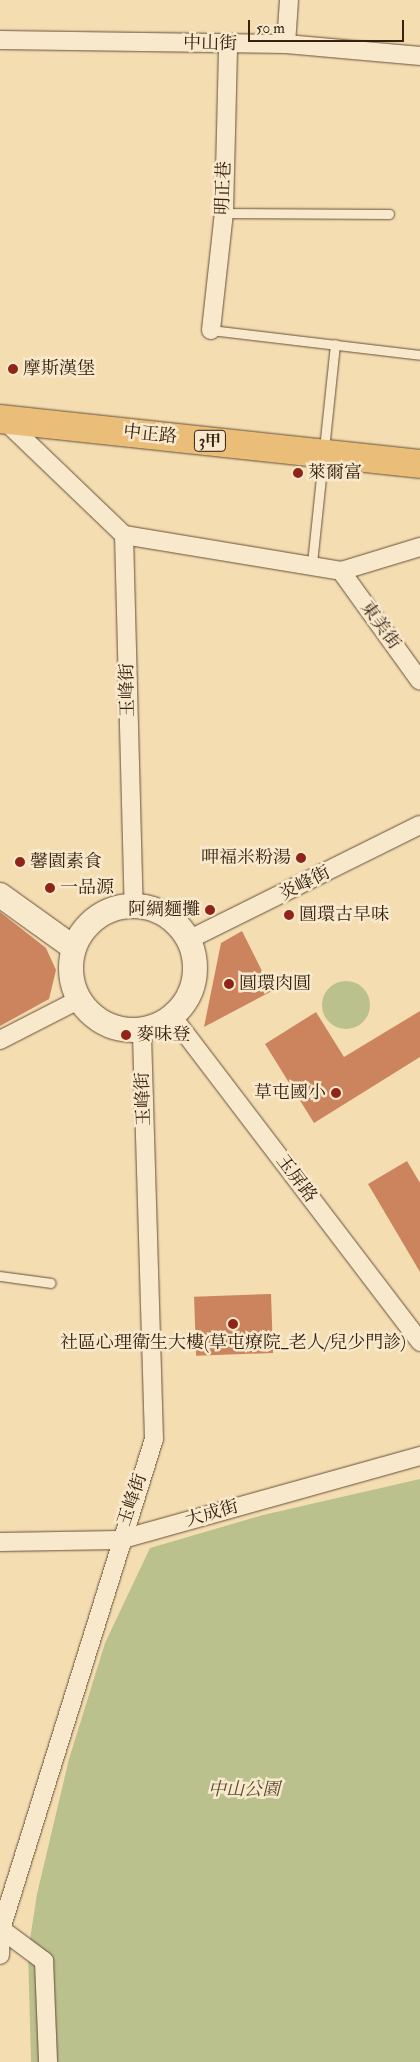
<!DOCTYPE html>
<meta charset="utf-8">
<style>
body{margin:0}
#map{position:relative;width:420px;height:2062px;overflow:hidden;background:#f5ddb2;font-family:"IM FELL Double Pica","Noto Serif TC",serif}
div>[style]{position:absolute}
.green>*{inset:0;background:#bbc18d}
.round{border-radius:50%}
.building>*{inset:0;background:#cb845e;transform-origin:0 0}
.roads{filter:drop-shadow(0 0 1px #665038) drop-shadow(0 0 1px #665038)}
.lane>*{height:9px;margin:-4.5px;padding:0 4.5px;transform-origin:4.5px;border-radius:4.5px;background:#f8e9cd}
.street>*{height:18px;margin:-9px;padding:0 9px;transform-origin:9px;border-radius:9px;background:#f8e9cd}
.secondary>*{height:24px;margin:-12px;padding:0 12px;transform-origin:12px;border-radius:12px;background:#f8e9cd}
.secondary>.ring{margin:-12px;padding:0;box-sizing:content-box;background:none;border:24px solid #f8e9cd;border-radius:50%}
.primary>*{height:28px;margin:-14px;padding:0 14px;transform-origin:14px;border-radius:14px;background:#eabe79}
.dots>*{width:14px;height:14px;translate:-50% -50%;box-sizing:border-box;border:2px solid #f8e9cd;border-radius:50%}
span{translate:-50% -50%;white-space:nowrap;text-align:center;line-height:1.15;-webkit-text-stroke:5px #f8e9cd;paint-order:stroke}
.shield-label span{padding:1px 4px;background:#f8e9cd;border:1px solid;border-radius:4px;-webkit-text-stroke-width:0}
.shield-label{font-size:16px;color:#372110;font-weight:700}
.street-label{font-size:18px;color:#372110}
.poi-label{font-size:18px;color:#372110}
.left{translate:0 -50%;text-align:left}
.right{translate:-100% -50%;text-align:right}
.park-label{font-size:18px;color:#58492f;font-style:italic}
.scale{position:absolute;left:248px;top:20px;width:156px;height:22px;box-sizing:border-box;border:2px solid #372110;border-top:0;padding-left:6px;font-size:15px;line-height:18px;white-space:nowrap;color:#372110;-webkit-text-stroke:4px #f8e9cd;paint-order:stroke}
</style>
<div id="map">
<div class="green">
<div class="round" style="left:322px;top:981px;width:48px;height:48px"></div>
<div style="clip-path:polygon(420px 1479px,420px 2062px,31px 2062px,28px 1952px,37px 1894px,69px 1759px,105px 1643px,150px 1548px,263px 1515px)"></div>
</div>
<div class="building">
<div style="clip-path:polygon(0 912px,46px 948px,56px 970px,49px 999px,0 1026px)"></div>
<div style="clip-path:polygon(242px 931px,272px 991px,204px 1027px,221px 943px)"></div>
<div style="clip-path:polygon(420px 1011px,420px 1057px,314px 1123px,265px 1044px,316px 1012px,344px 1057px)"></div>
<div style="clip-path:polygon(407px 1161px,420px 1183px,420px 1272px,368px 1184px)"></div>
<div style="left:271px;top:1294px;width:59px;height:77px;rotate:88deg"></div>
</div>
<div class="roads">
<div class="lane">
<div style="left:224px;top:213px;width:165px;rotate:0.3deg"></div>
<div style="left:211px;top:330px;width:210px;rotate:6.8deg"></div>
<div style="left:312px;top:563px;width:220px;rotate:-84deg"></div>
<div style="left:0;top:1276px;width:51px;rotate:7.8deg"></div>
</div>
<div class="street">
<div style="left:0;top:40px;width:286px;rotate:0.8deg"></div>
<div style="left:286px;top:44px;width:135px;rotate:5.1deg"></div>
<div style="left:286px;top:44px;width:44px;rotate:-86.1deg"></div>
<div style="left:211px;top:330px;width:118px;rotate:-83.7deg"></div>
<div style="left:224px;top:213px;width:168px;rotate:-88.6deg"></div>
<div style="left:3px;top:419px;width:168px;rotate:43.8deg"></div>
<div style="left:124px;top:535px;width:371px;rotate:88.5deg"></div>
<div style="left:124px;top:535px;width:220px;rotate:9.4deg"></div>
<div style="left:341px;top:571px;width:83px;rotate:-16.9deg"></div>
<div style="left:341px;top:571px;width:135px;rotate:54.3deg"></div>
<div style="left:188px;top:940px;width:259px;rotate:-26.4deg"></div>
<div style="left:172px;top:1016px;width:410px;rotate:52.7deg"></div>
<div style="left:0;top:1040px;width:90px;rotate:-27.1deg"></div>
<div style="left:0;top:1542px;width:119px;rotate:-1deg"></div>
<div style="left:119px;top:1540px;width:313px;rotate:-15.6deg"></div>
<div style="left:1px;top:1929px;width:54px;rotate:36.7deg"></div>
<div style="left:44px;top:1961px;width:101px;rotate:87.7deg"></div>
<div style="left:0;top:1955px;width:26px;rotate:-88deg"></div>
<div style="left:1px;top:1929px;width:513px;rotate:-72.66deg"></div>
<div style="left:154px;top:1439px;width:410px;rotate:-91.7deg"></div>
</div>
<div class="secondary">
<div style="left:0;top:895px;width:91px;rotate:35.6deg"></div>
<div class="ring" style="left:71px;top:906px;width:100px;height:100px"></div>
</div>
<div class="primary">
<div style="left:0;top:419px;width:422px;rotate:6.1deg"></div>
</div>
</div>
<div class="dots">
<div style="left:13px;top:369px;background:#8f2418"></div>
<div style="left:298px;top:473px;background:#8f2418"></div>
<div style="left:301px;top:858px;background:#8f2418"></div>
<div style="left:20px;top:862px;background:#8f2418"></div>
<div style="left:50px;top:888px;background:#8f2418"></div>
<div style="left:210px;top:910px;background:#8f2418"></div>
<div style="left:289px;top:915px;background:#8f2418"></div>
<div style="left:229px;top:984px;background:#8f2418"></div>
<div style="left:126px;top:1035px;background:#8f2418"></div>
<div style="left:336px;top:1093px;background:#8f2418"></div>
<div style="left:233px;top:1324px;background:#8f2418"></div>
</div>
<div class="shield-label">
<span style="left:210px;top:441px">3甲</span>
</div>
<div class="street-label">
<span style="left:210px;top:44px;rotate:1deg">中山街</span>
<span style="left:224px;top:188px;rotate:-88deg">明正巷</span>
<span style="left:150px;top:435px;rotate:6deg">中正路</span>
<span style="left:380px;top:626px;rotate:54deg">東美街</span>
<span style="left:128px;top:690px;rotate:-91deg">玉峰街</span>
<span style="left:305px;top:884px;rotate:-27deg">炎峰街</span>
<span style="left:144px;top:1099px;rotate:-92deg">玉峰街</span>
<span style="left:296px;top:1179px;rotate:53deg">玉屏路</span>
<span style="left:133px;top:1500px;rotate:-71deg">玉峰街</span>
<span style="left:212px;top:1514px;rotate:-16deg">大成街</span>
</div>
<div class="poi-label">
<span class="left" style="left:23px;top:369px">摩斯漢堡</span>
<span class="left" style="left:308px;top:473px">萊爾富</span>
<span class="right" style="left:291px;top:858px">呷福米粉湯</span>
<span class="left" style="left:30px;top:862px">馨園素食</span>
<span class="left" style="left:60px;top:888px">一品源</span>
<span class="right" style="left:200px;top:910px">阿綢麵攤</span>
<span class="left" style="left:299px;top:915px">圓環古早味</span>
<span class="left" style="left:239px;top:984px">圓環肉圓</span>
<span class="left" style="left:136px;top:1035px">麥味登</span>
<span class="right" style="left:326px;top:1093px">草屯國小</span>
<span style="left:233px;top:1343px">社區心理衛生大樓(草屯療院_老人/兒少門診)</span>
</div>
<div class="park-label">
<span style="left:244px;top:1790px">中山公園</span>
</div>
<div class="scale">50 m</div>
</div>
